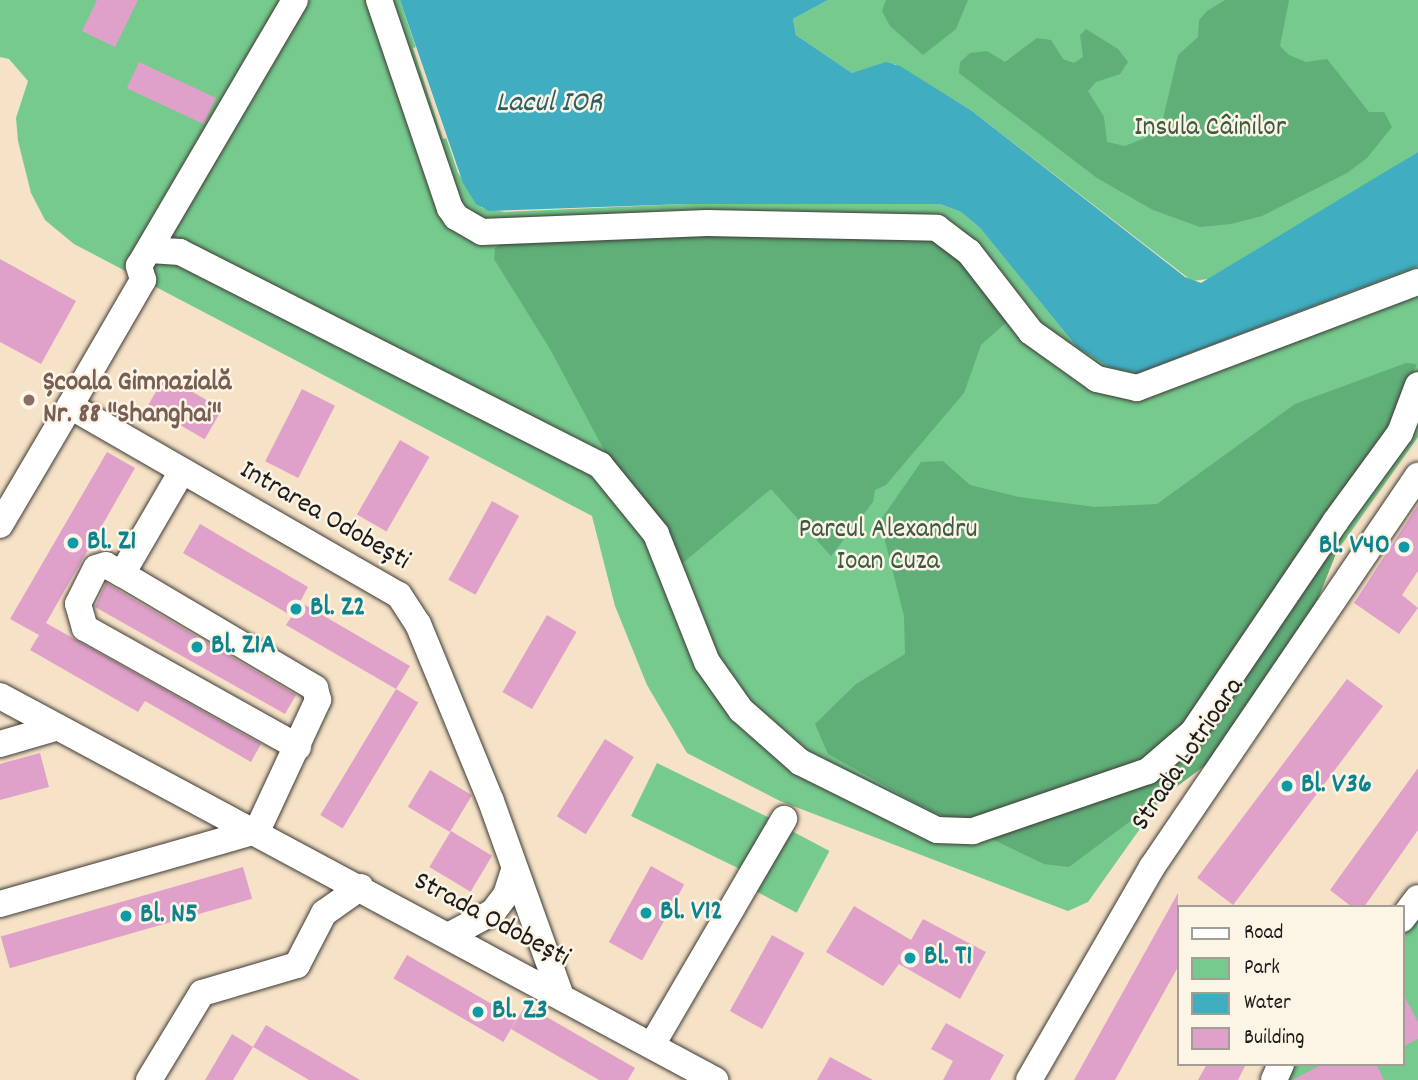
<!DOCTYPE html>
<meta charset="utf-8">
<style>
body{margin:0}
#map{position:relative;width:1418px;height:1080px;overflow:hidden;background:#f6e2c6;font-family:Dekko,sans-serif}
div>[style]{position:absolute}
.green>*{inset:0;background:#76ca8d;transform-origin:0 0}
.forest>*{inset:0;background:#60ae78}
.water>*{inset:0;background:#41adc0}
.pier>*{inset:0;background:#f6e2c6}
.building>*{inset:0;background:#dfa1ca;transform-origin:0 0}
.roads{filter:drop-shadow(0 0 2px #3d3a36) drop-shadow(0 0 2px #3d3a36)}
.minor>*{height:26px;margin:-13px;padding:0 13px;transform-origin:13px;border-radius:13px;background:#fff}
.dots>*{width:19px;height:19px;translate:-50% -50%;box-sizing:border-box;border:4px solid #fcf5e5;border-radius:50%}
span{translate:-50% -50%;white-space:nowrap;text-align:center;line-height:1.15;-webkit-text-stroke:5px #fcf5e5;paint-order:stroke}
.park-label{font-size:28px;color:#3c5944}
.education-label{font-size:28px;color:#785e54;font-weight:700}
.left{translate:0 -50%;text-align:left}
.street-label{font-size:28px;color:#1c1c1c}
.culture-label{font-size:28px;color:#0d838f;font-weight:700}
.right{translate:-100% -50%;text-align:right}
.water-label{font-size:30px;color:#2d5d66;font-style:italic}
.legend{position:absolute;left:1177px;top:905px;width:228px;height:161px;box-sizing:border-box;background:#fcf5e5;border:2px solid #a29e95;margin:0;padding:9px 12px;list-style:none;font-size:21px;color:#1c1c1c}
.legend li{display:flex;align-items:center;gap:14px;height:35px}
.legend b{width:35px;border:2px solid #a29e95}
</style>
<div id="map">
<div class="green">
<div style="clip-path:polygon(0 0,400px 0,458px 173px,482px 208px,505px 212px,685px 204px,940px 204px,961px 212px,980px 228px,1076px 346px,1152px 369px,1418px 266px,1418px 437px,1088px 902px,1068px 911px,780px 801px,687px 753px,647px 685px,615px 606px,592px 516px,74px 244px,45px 220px,31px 193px,18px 141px,16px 118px,28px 81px,9px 59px,0 57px)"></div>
<div style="clip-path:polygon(828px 0,1418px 0,1418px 152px,1216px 278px,1192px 281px,972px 111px,895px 64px,852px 73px,796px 35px,793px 19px)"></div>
<div style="left:657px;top:763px;width:126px;height:59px;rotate:26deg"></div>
<div style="left:788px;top:829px;width:47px;height:70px;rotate:28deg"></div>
<div style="clip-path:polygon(1418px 898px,1418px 1080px,1274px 1080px,1281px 1064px,1402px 1064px,1402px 919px)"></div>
</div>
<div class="forest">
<div style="clip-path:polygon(886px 0,968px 0,956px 29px,923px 55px,890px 26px,882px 11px)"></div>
<div style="clip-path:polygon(1225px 0,1289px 0,1280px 46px,1289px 55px,1306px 62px,1327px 59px,1369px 112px,1384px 112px,1392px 127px,1367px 158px,1347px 173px,1262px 216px,1231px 224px,1200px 227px,1153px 210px,1097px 178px,959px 73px,960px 62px,970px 53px,987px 51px,1005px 62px,1037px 38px,1051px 40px,1063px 59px,1074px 63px,1083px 57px,1080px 35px,1086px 29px,1118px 49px,1128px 62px,1120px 74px,1096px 82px,1088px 91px,1104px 117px,1107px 142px,1125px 146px,1145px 138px,1162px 123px,1178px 55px,1198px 37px,1199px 20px,1207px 11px)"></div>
<div style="clip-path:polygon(894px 231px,950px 245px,1010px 319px,981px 345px,964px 393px,886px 485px,875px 490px,873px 502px,831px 556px,771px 489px,678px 567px,612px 465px,550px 349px,494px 259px,495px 248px,507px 240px)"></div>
<div style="clip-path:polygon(1406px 363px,1417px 364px,1381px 440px,1314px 609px,1207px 764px,1069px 867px,1044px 864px,914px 802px,828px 754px,815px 724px,856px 684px,905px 654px,904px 616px,880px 521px,921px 462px,943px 461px,970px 485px,1019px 497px,1095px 507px,1157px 504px,1295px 404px)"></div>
</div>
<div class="water">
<div style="clip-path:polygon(400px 0,828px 0,793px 19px,796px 35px,852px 73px,886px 62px,900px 66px,972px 111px,1185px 277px,1201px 283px,1418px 152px,1418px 266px,1139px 373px,1109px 367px,1076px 346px,980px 228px,961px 212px,940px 204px,685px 204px,489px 211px,476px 204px,463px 183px)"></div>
</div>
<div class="pier">
<div style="clip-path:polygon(416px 47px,447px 138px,443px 139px,413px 48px)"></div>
</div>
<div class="building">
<div style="clip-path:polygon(97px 0,138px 0,115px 47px,82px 31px)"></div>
<div style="left:139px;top:62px;width:85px;height:29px;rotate:25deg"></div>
<div style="clip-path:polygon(0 259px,76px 301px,41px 364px,0 342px)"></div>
<div style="left:165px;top:376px;width:66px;height:35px;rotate:30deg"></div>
<div style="left:302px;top:389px;width:37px;height:81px;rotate:27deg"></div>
<div style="left:400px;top:440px;width:34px;height:86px;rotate:30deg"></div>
<div style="clip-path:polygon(107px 452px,135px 468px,46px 623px,261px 744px,251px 762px,145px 701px,138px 712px,30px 650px,39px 635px,10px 619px)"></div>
<div style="left:492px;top:501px;width:31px;height:90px;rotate:29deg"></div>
<div style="clip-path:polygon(1418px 505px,1418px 571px,1402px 595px,1418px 608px,1399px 634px,1354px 603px)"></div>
<div style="clip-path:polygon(200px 524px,308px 587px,300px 602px,410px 666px,396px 689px,286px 625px,292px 616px,183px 553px)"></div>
<div style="clip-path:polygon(106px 583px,296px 695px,285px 714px,95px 607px)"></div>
<div style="left:547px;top:615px;width:34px;height:89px;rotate:30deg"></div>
<div style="left:1347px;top:679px;width:45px;height:249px;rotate:37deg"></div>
<div style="left:396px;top:689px;width:26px;height:147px;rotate:31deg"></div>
<div style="left:605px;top:739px;width:34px;height:91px;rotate:32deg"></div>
<div style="clip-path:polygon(40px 753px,49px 787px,0 800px,0 764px)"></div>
<div style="clip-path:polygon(1418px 768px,1418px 830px,1364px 907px,1352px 907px,1330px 890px)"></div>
<div style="left:430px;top:770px;width:49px;height:43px;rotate:31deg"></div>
<div style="left:451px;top:831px;width:48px;height:42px;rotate:31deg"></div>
<div style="left:651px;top:866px;width:38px;height:87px;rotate:29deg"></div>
<div style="left:243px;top:867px;width:33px;height:252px;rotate:74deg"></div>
<div style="clip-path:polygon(1178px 893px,1178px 967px,1148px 1021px,1115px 1080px,1074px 1080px)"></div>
<div style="clip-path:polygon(854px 906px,911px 940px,923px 919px,986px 952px,960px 999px,899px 964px,883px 986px,826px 952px)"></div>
<div style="left:772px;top:935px;width:37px;height:87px;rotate:29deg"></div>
<div style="left:407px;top:955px;width:127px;height:27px;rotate:30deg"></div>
<div style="clip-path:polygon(1402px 992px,1418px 1022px,1418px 1039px,1402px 1047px)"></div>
<div style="clip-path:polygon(526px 1005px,635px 1068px,628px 1080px,599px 1080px,511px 1029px)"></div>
<div style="clip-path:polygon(946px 1023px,1004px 1055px,990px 1080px,943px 1080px,953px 1061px,931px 1049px)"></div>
<div style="clip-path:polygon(266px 1025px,360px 1080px,309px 1080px,253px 1047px)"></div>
<div style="clip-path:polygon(232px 1034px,253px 1047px,233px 1080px,205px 1080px)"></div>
<div style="clip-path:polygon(830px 1057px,873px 1080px,817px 1080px)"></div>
<div style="clip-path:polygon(1207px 1064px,1246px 1064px,1238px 1080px,1198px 1080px)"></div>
<div style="clip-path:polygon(1323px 1064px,1376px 1064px,1384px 1080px,1292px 1080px)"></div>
</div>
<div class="roads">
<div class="minor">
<div style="left:379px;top:0;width:220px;rotate:71.2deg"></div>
<div style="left:450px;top:208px;width:11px;rotate:56deg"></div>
<div style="left:456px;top:217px;width:30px;rotate:30deg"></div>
<div style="left:482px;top:232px;width:225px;rotate:-2.3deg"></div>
<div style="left:707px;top:223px;width:230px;rotate:1.2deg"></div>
<div style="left:937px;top:228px;width:40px;rotate:37deg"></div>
<div style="left:969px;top:252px;width:101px;rotate:52.2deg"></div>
<div style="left:1031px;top:332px;width:81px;rotate:35.5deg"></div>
<div style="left:1097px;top:379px;width:41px;rotate:12.7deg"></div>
<div style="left:1137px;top:388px;width:300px;rotate:-20.7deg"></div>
<div style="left:150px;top:250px;width:30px;rotate:4deg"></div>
<div style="left:180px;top:252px;width:471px;rotate:26.9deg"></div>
<div style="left:600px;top:465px;width:89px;rotate:50.9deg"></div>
<div style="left:656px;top:534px;width:138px;rotate:68.3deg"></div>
<div style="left:707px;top:662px;width:59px;rotate:54.7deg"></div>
<div style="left:741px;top:710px;width:79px;rotate:41.4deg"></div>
<div style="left:800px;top:762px;width:153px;rotate:26.4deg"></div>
<div style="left:937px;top:830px;width:36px;rotate:2deg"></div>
<div style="left:973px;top:831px;width:185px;rotate:-18.9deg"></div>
<div style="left:1148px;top:771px;width:60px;rotate:-40.9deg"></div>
<div style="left:1193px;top:732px;width:254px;rotate:-55.9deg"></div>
<div style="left:1335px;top:522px;width:110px;rotate:-53.9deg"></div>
<div style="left:1400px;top:433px;width:51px;rotate:-69.4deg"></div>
<div style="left:70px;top:406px;width:146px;rotate:-59.9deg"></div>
<div style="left:143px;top:280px;width:15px;rotate:-106deg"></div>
<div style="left:139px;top:266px;width:308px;rotate:-59.6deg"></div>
<div style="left:0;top:525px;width:138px;rotate:-59.5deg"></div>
<div style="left:70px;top:406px;width:379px;rotate:29.9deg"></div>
<div style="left:399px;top:595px;width:35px;rotate:57deg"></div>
<div style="left:418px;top:624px;width:191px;rotate:67.6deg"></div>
<div style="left:491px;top:801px;width:205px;rotate:70.3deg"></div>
<div style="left:122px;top:574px;width:18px;rotate:-151deg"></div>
<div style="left:106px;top:565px;width:10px;rotate:163deg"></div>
<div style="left:96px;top:568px;width:40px;rotate:116.6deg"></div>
<div style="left:78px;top:604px;width:25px;rotate:74deg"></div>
<div style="left:85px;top:628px;width:244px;rotate:29.2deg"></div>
<div style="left:0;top:696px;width:812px;rotate:28.24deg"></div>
<div style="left:0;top:744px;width:60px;rotate:-16.3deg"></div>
<div style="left:0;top:904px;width:267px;rotate:-15.9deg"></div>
<div style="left:257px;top:831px;width:145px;rotate:-65deg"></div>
<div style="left:318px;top:700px;width:12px;rotate:-104deg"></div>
<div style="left:315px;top:688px;width:224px;rotate:-149.4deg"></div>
<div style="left:122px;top:574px;width:119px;rotate:-59.8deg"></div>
<div style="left:1402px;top:919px;width:26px;rotate:-53deg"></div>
<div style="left:450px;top:935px;width:49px;rotate:-28.1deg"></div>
<div style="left:493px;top:912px;width:21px;rotate:-53deg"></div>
<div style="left:506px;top:895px;width:28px;rotate:-72deg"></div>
<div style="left:652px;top:1045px;width:262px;rotate:-59.7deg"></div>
<div style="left:149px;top:1080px;width:102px;rotate:-58.7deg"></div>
<div style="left:202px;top:993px;width:99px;rotate:-16.4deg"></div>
<div style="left:297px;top:965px;width:59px;rotate:-62.6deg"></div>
<div style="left:324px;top:913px;width:45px;rotate:-35.1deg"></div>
<div style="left:1029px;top:1080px;width:246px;rotate:-60deg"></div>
<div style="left:1152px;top:867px;width:473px;rotate:-55.8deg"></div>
<div style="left:1274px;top:1080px;width:17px;rotate:-66deg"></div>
</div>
</div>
<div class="dots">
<div style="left:29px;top:400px;background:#8d6e63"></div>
<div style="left:73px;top:543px;background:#0f9aa8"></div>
<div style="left:1404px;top:547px;background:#0f9aa8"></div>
<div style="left:296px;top:609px;background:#0f9aa8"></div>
<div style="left:197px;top:647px;background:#0f9aa8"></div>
<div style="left:1287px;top:786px;background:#0f9aa8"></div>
<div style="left:646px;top:913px;background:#0f9aa8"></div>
<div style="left:126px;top:916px;background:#0f9aa8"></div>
<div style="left:910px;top:958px;background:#0f9aa8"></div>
<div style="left:478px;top:1012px;background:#0f9aa8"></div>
</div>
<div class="park-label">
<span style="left:1210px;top:129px">Insula Câinilor</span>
<span style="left:888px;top:547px">Parcul Alexandru<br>Ioan Cuza</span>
</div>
<div class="education-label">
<span class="left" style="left:43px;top:400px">Școala Gimnazială<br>Nr. 88 "Shanghai"</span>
</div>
<div class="street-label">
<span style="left:324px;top:517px;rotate:30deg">Intrarea Odobești</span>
<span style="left:1189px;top:755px;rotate:-56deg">Strada Lotrioara</span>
<span style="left:491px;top:921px;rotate:28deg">Strada Odobești</span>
</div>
<div class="culture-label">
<span class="left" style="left:87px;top:543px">Bl. Z1</span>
<span class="right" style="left:1390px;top:547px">Bl. V40</span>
<span class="left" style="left:310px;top:609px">Bl. Z2</span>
<span class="left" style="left:211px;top:647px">Bl. Z1A</span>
<span class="left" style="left:1301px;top:786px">Bl. V36</span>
<span class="left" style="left:660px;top:913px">Bl. V12</span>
<span class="left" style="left:140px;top:916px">Bl. N5</span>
<span class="left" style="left:924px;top:958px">Bl. T1</span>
<span class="left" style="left:492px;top:1012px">Bl. Z3</span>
</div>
<div class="water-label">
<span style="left:549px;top:105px">Lacul IOR</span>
</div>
<ul class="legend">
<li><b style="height:9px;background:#fff"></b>Road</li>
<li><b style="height:19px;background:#76ca8d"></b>Park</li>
<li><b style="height:19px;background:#41adc0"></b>Water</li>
<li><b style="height:19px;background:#dfa1ca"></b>Building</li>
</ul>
</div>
